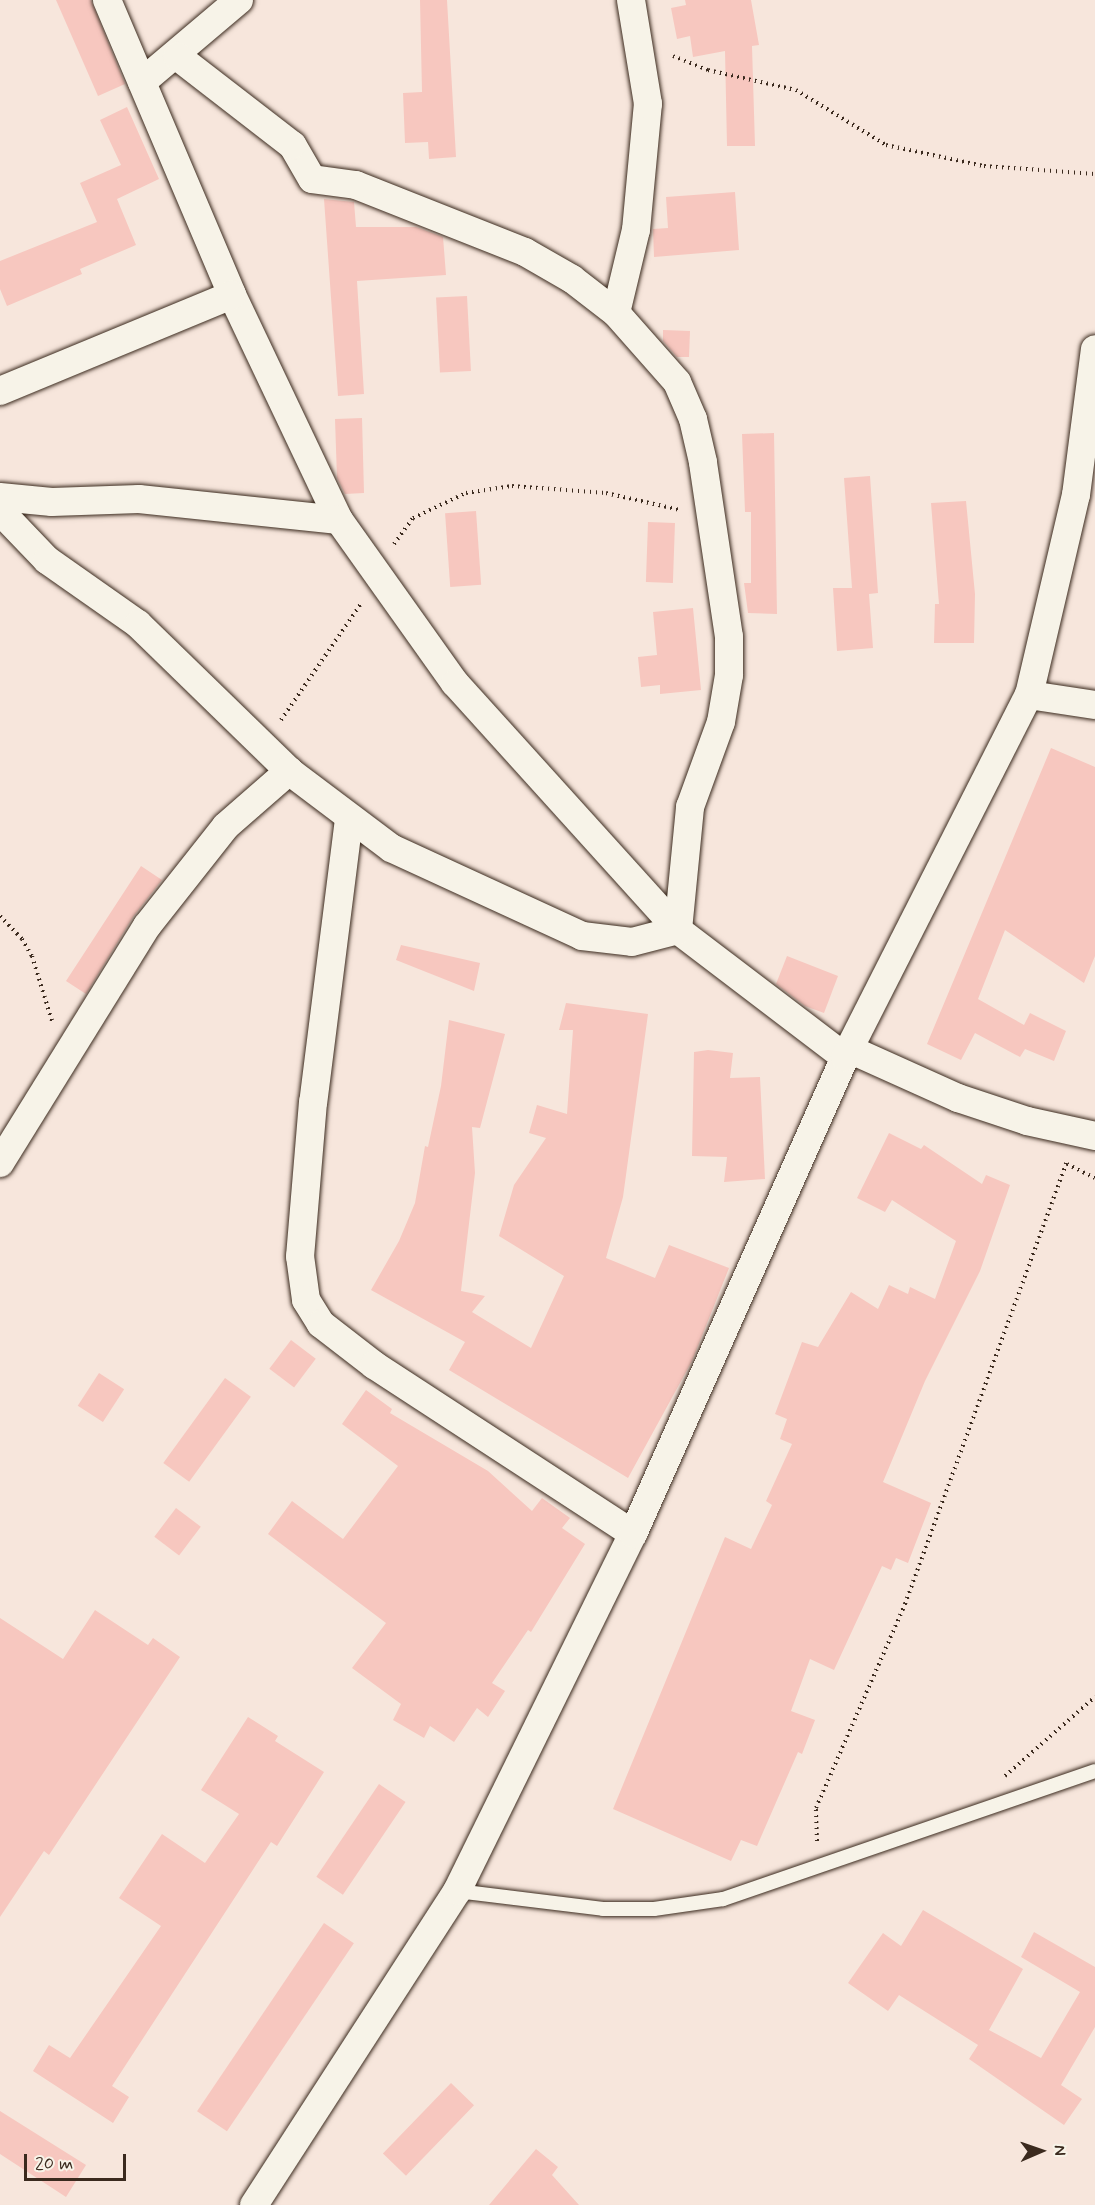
<!DOCTYPE html>
<style>
body{margin:0}
#map{position:relative;width:1095px;height:2205px;overflow:hidden;background:#f7e6dc;font-family:Mynerve,sans-serif}
div>[style]{position:absolute}
.building>*{inset:0;background:#f7c7bf;transform-origin:0 0}
.path>*{height:4px;margin-top:-2px;transform-origin:0;background:repeating-linear-gradient(90deg,#3b2a1e 0 1.5px,transparent 0 6px)}
.roads{filter:drop-shadow(0 0 2px #3b2a1e) drop-shadow(0 0 2px #3b2a1e)}
.lane>*{height:14px;margin:-7px;padding:0 7px;transform-origin:7px;border-radius:7px;background:#f7f3e8}
.street>*{height:28px;margin:-14px;padding:0 14px;transform-origin:14px;border-radius:14px;background:#f7f3e8}
span{translate:-50% -50%;white-space:nowrap;text-align:center;line-height:1.15;-webkit-text-stroke:4.5px #f7f3e8;paint-order:stroke}
.north{position:absolute;left:1011px;top:2121px;width:60px;height:60px;-webkit-text-stroke:4px #f7f3e8;paint-order:stroke;rotate:88deg;font-size:16px;font-weight:700;line-height:24px;text-align:center;color:#3b2a1e}
.north::after{content:'';display:block;margin:auto;width:21px;height:27px;background:#3b2a1e;clip-path:polygon(50% 0,100% 100%,50% 72%,0 100%)}
.scale{position:absolute;left:24px;top:2154px;width:102px;height:27px;box-sizing:border-box;border:3px solid #3b2a1e;border-top:0;padding-left:8px;font-size:18px;line-height:21px;white-space:nowrap;color:#3b2a1e;-webkit-text-stroke:4px #f7f3e8;paint-order:stroke}
</style>
<div id="map">
<div class="building">
<div style="clip-path:polygon(56px 0,91px 0,125px 84px,98px 96px)"></div>
<div style="clip-path:polygon(420px 0,447px 0,456px 157px,429px 159px,428px 142px,405px 143px,403px 93px,422px 92px)"></div>
<div style="clip-path:polygon(685px 0,751px 0,759px 45px,752px 46px,755px 146px,727px 146px,725px 51px,693px 57px,690px 36px,677px 39px,671px 8px,686px 5px)"></div>
<div style="clip-path:polygon(127px 107px,159px 179px,117px 199px,136px 245px,80px 269px,82px 274px,7px 306px,0 289px,0 261px,97px 222px,80px 183px,121px 165px,100px 120px)"></div>
<div style="clip-path:polygon(735px 192px,739px 250px,654px 257px,653px 229px,668px 228px,666px 197px)"></div>
<div style="clip-path:polygon(324px 199px,354px 202px,356px 227px,416px 227px,443px 237px,446px 275px,357px 281px,364px 394px,338px 396px)"></div>
<div style="left:467px;top:296px;width:75px;height:31px;rotate:87deg"></div>
<div style="clip-path:polygon(663px 330px,690px 331px,689px 357px,677px 357px,663px 341px)"></div>
<div style="clip-path:polygon(362px 418px,364px 493px,345px 494px,337px 478px,335px 419px)"></div>
<div style="clip-path:polygon(774px 433px,777px 614px,748px 613px,744px 583px,751px 583px,751px 512px,745px 512px,742px 434px)"></div>
<div style="clip-path:polygon(870px 476px,878px 593px,869px 594px,873px 648px,837px 651px,833px 588px,852px 588px,844px 478px)"></div>
<div style="clip-path:polygon(966px 501px,975px 594px,974px 643px,934px 643px,935px 604px,939px 604px,931px 503px)"></div>
<div style="left:476px;top:511px;width:74px;height:31px;rotate:86deg"></div>
<div style="left:648px;top:522px;width:27px;height:60px;rotate:2deg"></div>
<div style="clip-path:polygon(693px 608px,701px 690px,660px 694px,660px 685px,641px 687px,638px 657px,657px 655px,653px 612px)"></div>
<div style="clip-path:polygon(1051px 748px,1095px 767px,1095px 956px,1084px 983px,1005px 930px,978px 999px,1024px 1025px,1030px 1013px,1066px 1031px,1054px 1061px,1025px 1049px,1020px 1057px,975px 1033px,961px 1060px,927px 1044px)"></div>
<div style="clip-path:polygon(141px 866px,162px 880px,133px 917px,86px 994px,66px 981px)"></div>
<div style="clip-path:polygon(401px 945px,480px 963px,474px 991px,396px 960px)"></div>
<div style="clip-path:polygon(787px 956px,838px 976px,824px 1013px,805px 1006px,776px 984px)"></div>
<div style="clip-path:polygon(566px 1003px,648px 1014px,623px 1197px,606px 1258px,655px 1278px,669px 1245px,729px 1268px,692px 1361px,628px 1478px,449px 1370px,465px 1342px,371px 1290px,399px 1241px,415px 1203px,425px 1146px,428px 1147px,441px 1086px,449px 1020px,505px 1034px,480px 1128px,472px 1127px,475px 1173px,461px 1291px,485px 1296px,472px 1312px,531px 1348px,564px 1276px,499px 1236px,514px 1185px,546px 1138px,529px 1133px,537px 1105px,567px 1114px,573px 1030px,559px 1030px)"></div>
<div style="clip-path:polygon(708px 1050px,733px 1053px,730px 1078px,760px 1077px,765px 1179px,724px 1182px,727px 1157px,692px 1156px,694px 1052px)"></div>
<div style="clip-path:polygon(889px 1133px,921px 1149px,924px 1145px,982px 1184px,986px 1175px,1010px 1185px,980px 1271px,925px 1381px,883px 1482px,931px 1503px,908px 1563px,896px 1558px,891px 1570px,882px 1566px,834px 1670px,810px 1659px,791px 1711px,815px 1720px,802px 1754px,798px 1752px,757px 1846px,741px 1840px,731px 1861px,613px 1809px,725px 1537px,751px 1549px,772px 1505px,766px 1501px,792px 1444px,780px 1439px,787px 1419px,775px 1414px,802px 1342px,818px 1347px,851px 1292px,878px 1309px,889px 1285px,908px 1294px,910px 1287px,935px 1299px,956px 1241px,892px 1200px,885px 1212px,857px 1198px)"></div>
<div style="left:291px;top:1340px;width:31px;height:36px;rotate:37deg"></div>
<div style="left:99px;top:1373px;width:30px;height:39px;rotate:33deg"></div>
<div style="left:225px;top:1378px;width:32px;height:105px;rotate:36deg"></div>
<div style="clip-path:polygon(366px 1390px,392px 1409px,390px 1413px,488px 1471px,532px 1511px,542px 1498px,570px 1518px,562px 1528px,585px 1544px,531px 1632px,528px 1630px,492px 1683px,505px 1691px,488px 1717px,477px 1708px,454px 1742px,430px 1726px,424px 1738px,393px 1720px,401px 1704px,352px 1668px,386px 1623px,268px 1534px,292px 1501px,343px 1539px,398px 1466px,342px 1424px)"></div>
<div style="left:176px;top:1508px;width:31px;height:36px;rotate:37deg"></div>
<div style="clip-path:polygon(95px 1610px,148px 1645px,153px 1638px,180px 1657px,49px 1855px,44px 1851px,0 1917px,0 1618px,63px 1659px)"></div>
<div style="clip-path:polygon(248px 1717px,278px 1736px,275px 1741px,324px 1772px,277px 1846px,271px 1842px,112px 2086px,129px 2097px,113px 2123px,33px 2071px,49px 2045px,70px 2058px,161px 1926px,119px 1898px,162px 1834px,205px 1863px,239px 1814px,201px 1790px)"></div>
<div style="left:379px;top:1784px;width:32px;height:112px;rotate:34deg"></div>
<div style="clip-path:polygon(923px 1910px,1023px 1969px,989px 2030px,1041px 2058px,1080px 1992px,1021px 1957px,1034px 1932px,1095px 1967px,1095px 2027px,1061px 2085px,1082px 2099px,1064px 2125px,969px 2059px,978px 2045px,899px 1995px,888px 2011px,848px 1983px,883px 1933px,901px 1946px)"></div>
<div style="left:324px;top:1923px;width:36px;height:227px;rotate:34deg"></div>
<div style="left:451px;top:2083px;width:32px;height:98px;rotate:44deg"></div>
<div style="clip-path:polygon(0 2111px,86px 2165px,66px 2197px,0 2154px)"></div>
<div style="clip-path:polygon(536px 2149px,558px 2167px,552px 2175px,579px 2205px,489px 2205px)"></div>
</div>
<div class="path">
<div style="left:673px;top:56px;width:38px;rotate:22deg"></div>
<div style="left:708px;top:70px;width:90px;rotate:12.8deg"></div>
<div style="left:796px;top:90px;width:105px;rotate:31.4deg"></div>
<div style="left:886px;top:145px;width:100px;rotate:12.1deg"></div>
<div style="left:984px;top:166px;width:111px;rotate:4.1deg"></div>
<div style="left:394px;top:544px;width:32px;rotate:-54deg"></div>
<div style="left:413px;top:518px;width:59px;rotate:-25.3deg"></div>
<div style="left:466px;top:493px;width:47px;rotate:-8.7deg"></div>
<div style="left:512px;top:486px;width:94px;rotate:4.3deg"></div>
<div style="left:606px;top:493px;width:76px;rotate:12.9deg"></div>
<div style="left:281px;top:720px;width:140px;rotate:-55.5deg"></div>
<div style="left:0;top:916px;width:32px;rotate:46deg"></div>
<div style="left:22px;top:939px;width:20px;rotate:60deg"></div>
<div style="left:32px;top:956px;width:68px;rotate:72.9deg"></div>
<div style="left:1067px;top:1164px;width:31px;rotate:27deg"></div>
<div style="left:1005px;top:1776px;width:120px;rotate:-41.3deg"></div>
<div style="left:817px;top:1841px;width:33px;rotate:-92deg"></div>
<div style="left:816px;top:1808px;width:223px;rotate:-66.4deg"></div>
<div style="left:905px;top:1604px;width:472px;rotate:-69.9deg"></div>
</div>
<div class="roads">
<div class="lane">
<div style="left:457px;top:1891px;width:147px;rotate:7deg"></div>
<div style="left:603px;top:1909px;width:51px"></div>
<div style="left:654px;top:1909px;width:70px;rotate:-8.2deg"></div>
<div style="left:723px;top:1899px;width:393px;rotate:-19deg"></div>
</div>
<div class="street">
<div style="left:107px;top:0;width:320px;rotate:67deg"></div>
<div style="left:232px;top:295px;width:249px;rotate:64.6deg"></div>
<div style="left:339px;top:520px;width:200px;rotate:54.6deg"></div>
<div style="left:455px;top:683px;width:333px;rotate:47.9deg"></div>
<div style="left:678px;top:930px;width:210px;rotate:37.3deg"></div>
<div style="left:142px;top:82px;width:127px;rotate:-40.2deg"></div>
<div style="left:616px;top:313px;width:85px;rotate:-76.5deg"></div>
<div style="left:636px;top:230px;width:127px;rotate:-84.6deg"></div>
<div style="left:648px;top:104px;width:105px;rotate:-99.3deg"></div>
<div style="left:0;top:391px;width:251px;rotate:-22.5deg"></div>
<div style="left:0;top:497px;width:52px;rotate:5.5deg"></div>
<div style="left:52px;top:502px;width:87px;rotate:-2deg"></div>
<div style="left:139px;top:499px;width:201px;rotate:6deg"></div>
<div style="left:0;top:511px;width:68px;rotate:46.2deg"></div>
<div style="left:47px;top:560px;width:111px;rotate:35.1deg"></div>
<div style="left:138px;top:624px;width:211px;rotate:44.2deg"></div>
<div style="left:289px;top:771px;width:128px;rotate:37deg"></div>
<div style="left:391px;top:848px;width:210px;rotate:24.7deg"></div>
<div style="left:582px;top:936px;width:50px;rotate:6.8deg"></div>
<div style="left:632px;top:942px;width:48px;rotate:-14.6deg"></div>
<div style="left:678px;top:930px;width:124px;rotate:-84.4deg"></div>
<div style="left:690px;top:807px;width:90px;rotate:-70deg"></div>
<div style="left:721px;top:722px;width:48px;rotate:-80.3deg"></div>
<div style="left:729px;top:675px;width:38px;rotate:-90deg"></div>
<div style="left:729px;top:637px;width:177px;rotate:-98.5deg"></div>
<div style="left:703px;top:462px;width:44px;rotate:-103.1deg"></div>
<div style="left:693px;top:419px;width:40px;rotate:-113.4deg"></div>
<div style="left:677px;top:382px;width:92px;rotate:-131.5deg"></div>
<div style="left:616px;top:313px;width:56px;rotate:-142.3deg"></div>
<div style="left:572px;top:279px;width:54px;rotate:-150.1deg"></div>
<div style="left:525px;top:252px;width:182px;rotate:-158.4deg"></div>
<div style="left:356px;top:185px;width:44px;rotate:-172.2deg"></div>
<div style="left:312px;top:179px;width:39px;rotate:-120deg"></div>
<div style="left:292px;top:145px;width:145px;rotate:-142.3deg"></div>
<div style="left:1029px;top:695px;width:67px;rotate:8.6deg"></div>
<div style="left:349px;top:819px;width:285px;rotate:97.2deg"></div>
<div style="left:313px;top:1102px;width:155px;rotate:94.8deg"></div>
<div style="left:300px;top:1256px;width:44px;rotate:82.2deg"></div>
<div style="left:306px;top:1300px;width:28px;rotate:58deg"></div>
<div style="left:321px;top:1324px;width:67px;rotate:37.7deg"></div>
<div style="left:374px;top:1365px;width:309px;rotate:33.1deg"></div>
<div style="left:849px;top:1049px;width:120px;rotate:24.2deg"></div>
<div style="left:958px;top:1098px;width:73px;rotate:18.4deg"></div>
<div style="left:1027px;top:1121px;width:70px;rotate:12.4deg"></div>
<div style="left:0;top:1163px;width:279px;rotate:-58.2deg"></div>
<div style="left:147px;top:926px;width:127px;rotate:-51.7deg"></div>
<div style="left:226px;top:826px;width:84px;rotate:-41.1deg"></div>
<div style="left:254px;top:2205px;width:374px;rotate:-57.1deg"></div>
<div style="left:457px;top:1891px;width:398px;rotate:-63.8deg"></div>
<div style="left:633px;top:1534px;width:522px;rotate:-66.04deg"></div>
<div style="left:845px;top:1057px;width:406px;rotate:-63.1deg"></div>
<div style="left:1029px;top:695px;width:205px;rotate:-76.8deg"></div>
<div style="left:1076px;top:495px;width:147px;rotate:-82.6deg"></div>
</div>
</div>
<div class="north">N</div>
<div class="scale">20 m</div>
</div>
